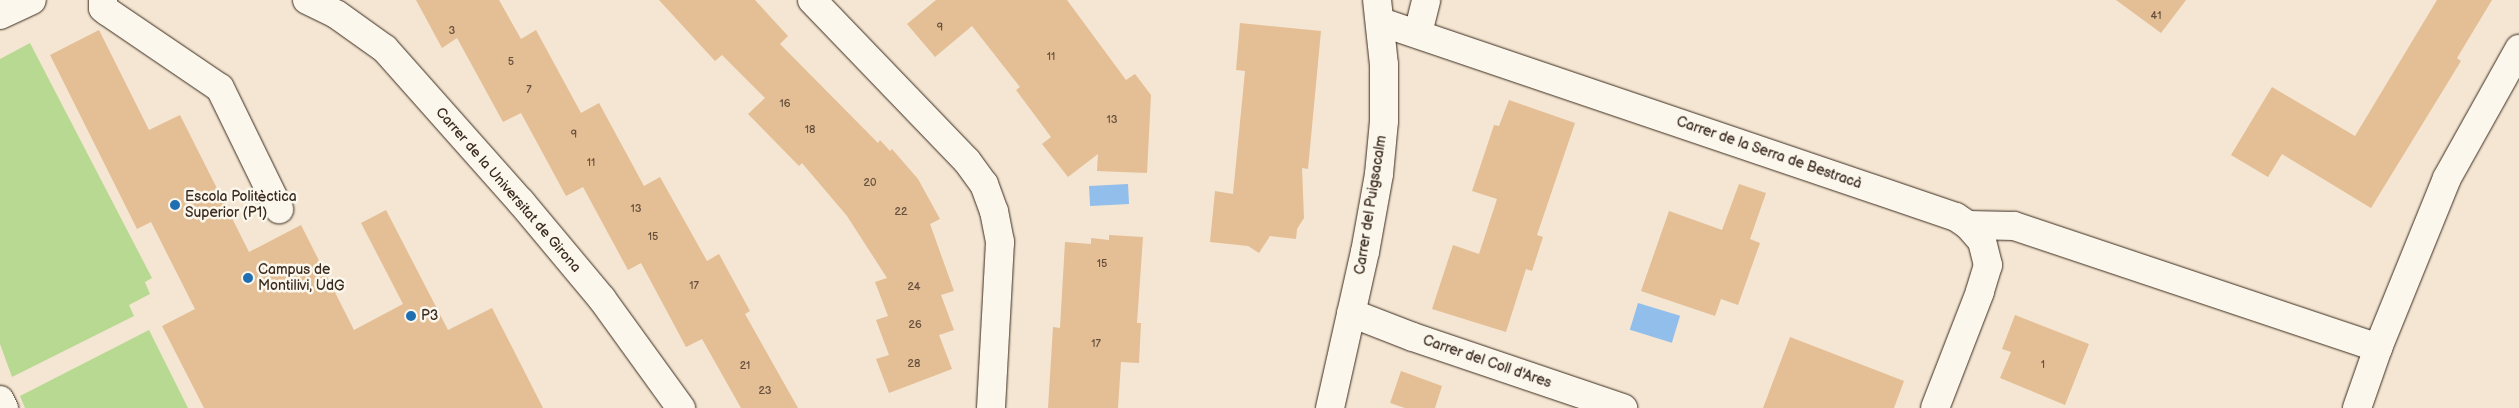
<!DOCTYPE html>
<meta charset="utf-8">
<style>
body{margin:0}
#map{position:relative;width:2519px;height:408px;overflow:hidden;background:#f4e6d2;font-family:"Balsamiq Sans",sans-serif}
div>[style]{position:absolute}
.green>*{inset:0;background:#b8d992}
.water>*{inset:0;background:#91beea;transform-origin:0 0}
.building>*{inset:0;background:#e4be95}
.roads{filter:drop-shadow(0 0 1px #3b2a1e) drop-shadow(0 0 1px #3b2a1e)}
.minor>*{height:28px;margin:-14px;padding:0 14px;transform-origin:14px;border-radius:14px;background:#fbf7ec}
.dots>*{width:14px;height:14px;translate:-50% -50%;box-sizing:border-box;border:2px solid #fbf7ec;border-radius:50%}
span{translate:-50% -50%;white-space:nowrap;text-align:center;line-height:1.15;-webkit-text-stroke:5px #fbf7ec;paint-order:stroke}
.number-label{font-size:11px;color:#654f3c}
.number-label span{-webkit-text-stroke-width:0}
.street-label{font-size:14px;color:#3b2a1e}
.poi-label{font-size:14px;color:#3b2a1e}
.left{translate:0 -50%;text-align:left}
</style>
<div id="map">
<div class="green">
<div style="clip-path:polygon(30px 43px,152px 278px,145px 282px,150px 294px,129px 305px,134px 316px,12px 377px,0 344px,0 59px)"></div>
<div style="clip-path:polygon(149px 330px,188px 408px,25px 408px,20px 396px)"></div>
</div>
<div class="water">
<div style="left:1128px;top:184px;width:20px;height:39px;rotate:87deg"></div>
<div style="left:1638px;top:303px;width:44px;height:28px;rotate:17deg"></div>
</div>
<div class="building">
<div style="clip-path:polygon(416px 0,499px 0,521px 39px,536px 30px,581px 113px,599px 103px,644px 186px,660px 177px,707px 261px,719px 254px,750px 311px,745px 314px,798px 408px,741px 408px,702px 339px,686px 347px,641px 263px,628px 270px,583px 187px,566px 196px,521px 113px,503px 122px,457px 38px,442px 48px)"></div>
<div style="clip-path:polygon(659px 0,755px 0,788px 36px,780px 44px,878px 143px,880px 140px,890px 151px,892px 149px,918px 179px,940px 219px,930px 224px,954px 291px,941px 295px,954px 330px,939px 335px,952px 369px,889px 393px,876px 359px,889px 355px,876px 320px,888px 316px,875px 282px,887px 278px,847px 216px,802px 163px,799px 166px,748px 114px,765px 98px,722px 55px,715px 61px)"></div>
<div style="clip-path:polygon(936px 0,1067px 0,1126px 80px,1135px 74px,1151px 95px,1147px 173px,1097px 171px,1098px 154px,1068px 177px,1042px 144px,1051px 137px,1016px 90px,1020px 87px,972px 26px,935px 57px,907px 24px)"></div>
<div style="clip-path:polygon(2116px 0,2186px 0,2161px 33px)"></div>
<div style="clip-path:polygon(2437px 0,2492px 0,2457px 58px,2461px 61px,2371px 208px,2282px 154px,2268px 177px,2231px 155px,2272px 87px,2355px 136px)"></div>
<div style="clip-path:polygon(1240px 23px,1321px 31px,1308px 169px,1302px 168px,1304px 218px,1297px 229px,1296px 239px,1270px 236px,1259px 253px,1248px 246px,1210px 242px,1215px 191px,1233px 194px,1245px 71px,1236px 70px)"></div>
<div style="clip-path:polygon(99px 30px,149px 130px,180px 115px,249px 252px,301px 225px,354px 330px,403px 304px,361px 223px,386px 210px,448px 330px,492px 308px,543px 408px,204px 408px,162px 326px,195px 309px,151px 222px,137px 229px,50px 55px)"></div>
<div style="clip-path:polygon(1509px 100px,1575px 123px,1537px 235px,1543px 237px,1532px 271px,1526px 269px,1506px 332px,1432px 309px,1453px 245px,1479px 254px,1497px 199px,1472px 191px,1494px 125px,1499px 126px)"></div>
<div style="clip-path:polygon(1739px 184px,1766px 193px,1750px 239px,1760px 243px,1738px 305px,1721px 299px,1715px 316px,1641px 291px,1669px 211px,1722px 230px)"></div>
<div style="clip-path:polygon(1109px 235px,1143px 237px,1137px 323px,1141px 323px,1139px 363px,1121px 362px,1118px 408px,1048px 408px,1053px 327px,1060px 328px,1065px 242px,1091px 244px,1091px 238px,1109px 240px)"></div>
<div style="clip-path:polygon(2015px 315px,2089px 344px,2065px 405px,2000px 378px,2011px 352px,2002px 349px)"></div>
<div style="clip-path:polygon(1790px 337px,1904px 381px,1894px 408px,1763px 408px)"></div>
<div style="clip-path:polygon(1401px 371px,1442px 386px,1435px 408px,1405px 408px,1390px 403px)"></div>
</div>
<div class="roads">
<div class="minor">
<div style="left:103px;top:0;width:8px;rotate:90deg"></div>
<div style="left:103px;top:8px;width:6px;rotate:39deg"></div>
<div style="left:108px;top:12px;width:135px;rotate:34.2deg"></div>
<div style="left:220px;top:88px;width:135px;rotate:64deg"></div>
<div style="left:307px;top:0;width:32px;rotate:26deg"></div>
<div style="left:336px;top:14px;width:60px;rotate:35.5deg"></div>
<div style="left:385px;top:49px;width:205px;rotate:48.4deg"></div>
<div style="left:521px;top:202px;width:126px;rotate:50.1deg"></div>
<div style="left:602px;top:299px;width:135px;rotate:54.1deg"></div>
<div style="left:812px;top:0;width:223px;rotate:46.1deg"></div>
<div style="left:967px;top:161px;width:29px;rotate:54deg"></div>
<div style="left:984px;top:184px;width:29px;rotate:70deg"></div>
<div style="left:994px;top:211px;width:32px;rotate:79deg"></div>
<div style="left:1000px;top:242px;width:166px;rotate:93.1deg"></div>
<div style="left:0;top:15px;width:35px;rotate:-25deg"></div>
<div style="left:1381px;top:22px;width:607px;rotate:18.73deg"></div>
<div style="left:1956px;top:217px;width:14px;rotate:34deg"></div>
<div style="left:1968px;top:225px;width:21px;rotate:49deg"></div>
<div style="left:1982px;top:241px;width:25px;rotate:76deg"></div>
<div style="left:1988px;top:265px;width:28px;rotate:107deg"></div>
<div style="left:1980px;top:292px;width:124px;rotate:111.2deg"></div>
<div style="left:1418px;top:33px;width:34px;rotate:-76deg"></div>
<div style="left:1968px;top:225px;width:46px;rotate:1.2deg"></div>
<div style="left:2014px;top:226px;width:384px;rotate:18.5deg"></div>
<div style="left:1351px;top:313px;width:66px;rotate:21.2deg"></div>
<div style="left:1413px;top:337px;width:222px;rotate:18.7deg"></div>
<div style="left:0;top:400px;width:9px;rotate:63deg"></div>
<div style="left:1330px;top:408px;width:160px;rotate:-77.4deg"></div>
<div style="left:1365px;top:252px;width:79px;rotate:-79.8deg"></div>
<div style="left:1379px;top:174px;width:53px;rotate:-84.6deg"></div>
<div style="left:1384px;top:121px;width:56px;rotate:-90deg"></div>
<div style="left:1384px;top:65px;width:65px;rotate:-96.1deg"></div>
<div style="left:2357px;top:408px;width:64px;rotate:-70.7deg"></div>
<div style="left:2378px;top:348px;width:183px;rotate:-67.9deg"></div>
<div style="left:2447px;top:178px;width:148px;rotate:-60.8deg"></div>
</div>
</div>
<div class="dots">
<div style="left:175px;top:205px;background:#1f6fb2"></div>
<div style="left:248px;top:278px;background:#1f6fb2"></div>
<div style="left:411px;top:316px;background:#1f6fb2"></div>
</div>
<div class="number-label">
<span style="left:2156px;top:16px">41</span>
<span style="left:940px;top:28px">9</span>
<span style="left:452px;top:31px">3</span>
<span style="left:1051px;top:57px">11</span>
<span style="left:511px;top:62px">5</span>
<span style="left:529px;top:90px">7</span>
<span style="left:785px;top:104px">16</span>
<span style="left:1112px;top:120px">13</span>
<span style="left:810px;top:130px">18</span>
<span style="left:574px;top:135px">9</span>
<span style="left:591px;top:163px">11</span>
<span style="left:870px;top:183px">20</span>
<span style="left:636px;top:209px">13</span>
<span style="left:901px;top:212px">22</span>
<span style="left:653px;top:237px">15</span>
<span style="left:1102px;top:264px">15</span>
<span style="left:694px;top:286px">17</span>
<span style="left:914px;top:287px">24</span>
<span style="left:915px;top:325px">26</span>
<span style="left:1096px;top:344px">17</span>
<span style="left:914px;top:364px">28</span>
<span style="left:2043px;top:365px">1</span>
<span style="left:745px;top:366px">21</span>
<span style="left:765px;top:391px">23</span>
</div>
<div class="street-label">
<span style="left:1769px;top:153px;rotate:19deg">Carrer de la Serra de Bestracà</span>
<span style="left:508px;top:190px;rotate:49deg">Carrer de la Universitat de Girona</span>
<span style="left:1371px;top:205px;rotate:-81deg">Carrer del Puigsacalm</span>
<span style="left:1487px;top:362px;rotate:19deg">Carrer del Coll d'Ares</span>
</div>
<div class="poi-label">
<span class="left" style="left:185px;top:205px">Escola Politèctica<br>Superior (P1)</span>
<span class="left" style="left:258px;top:278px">Campus de<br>Montilivi, UdG</span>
<span class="left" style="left:421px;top:316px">P3</span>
</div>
</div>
